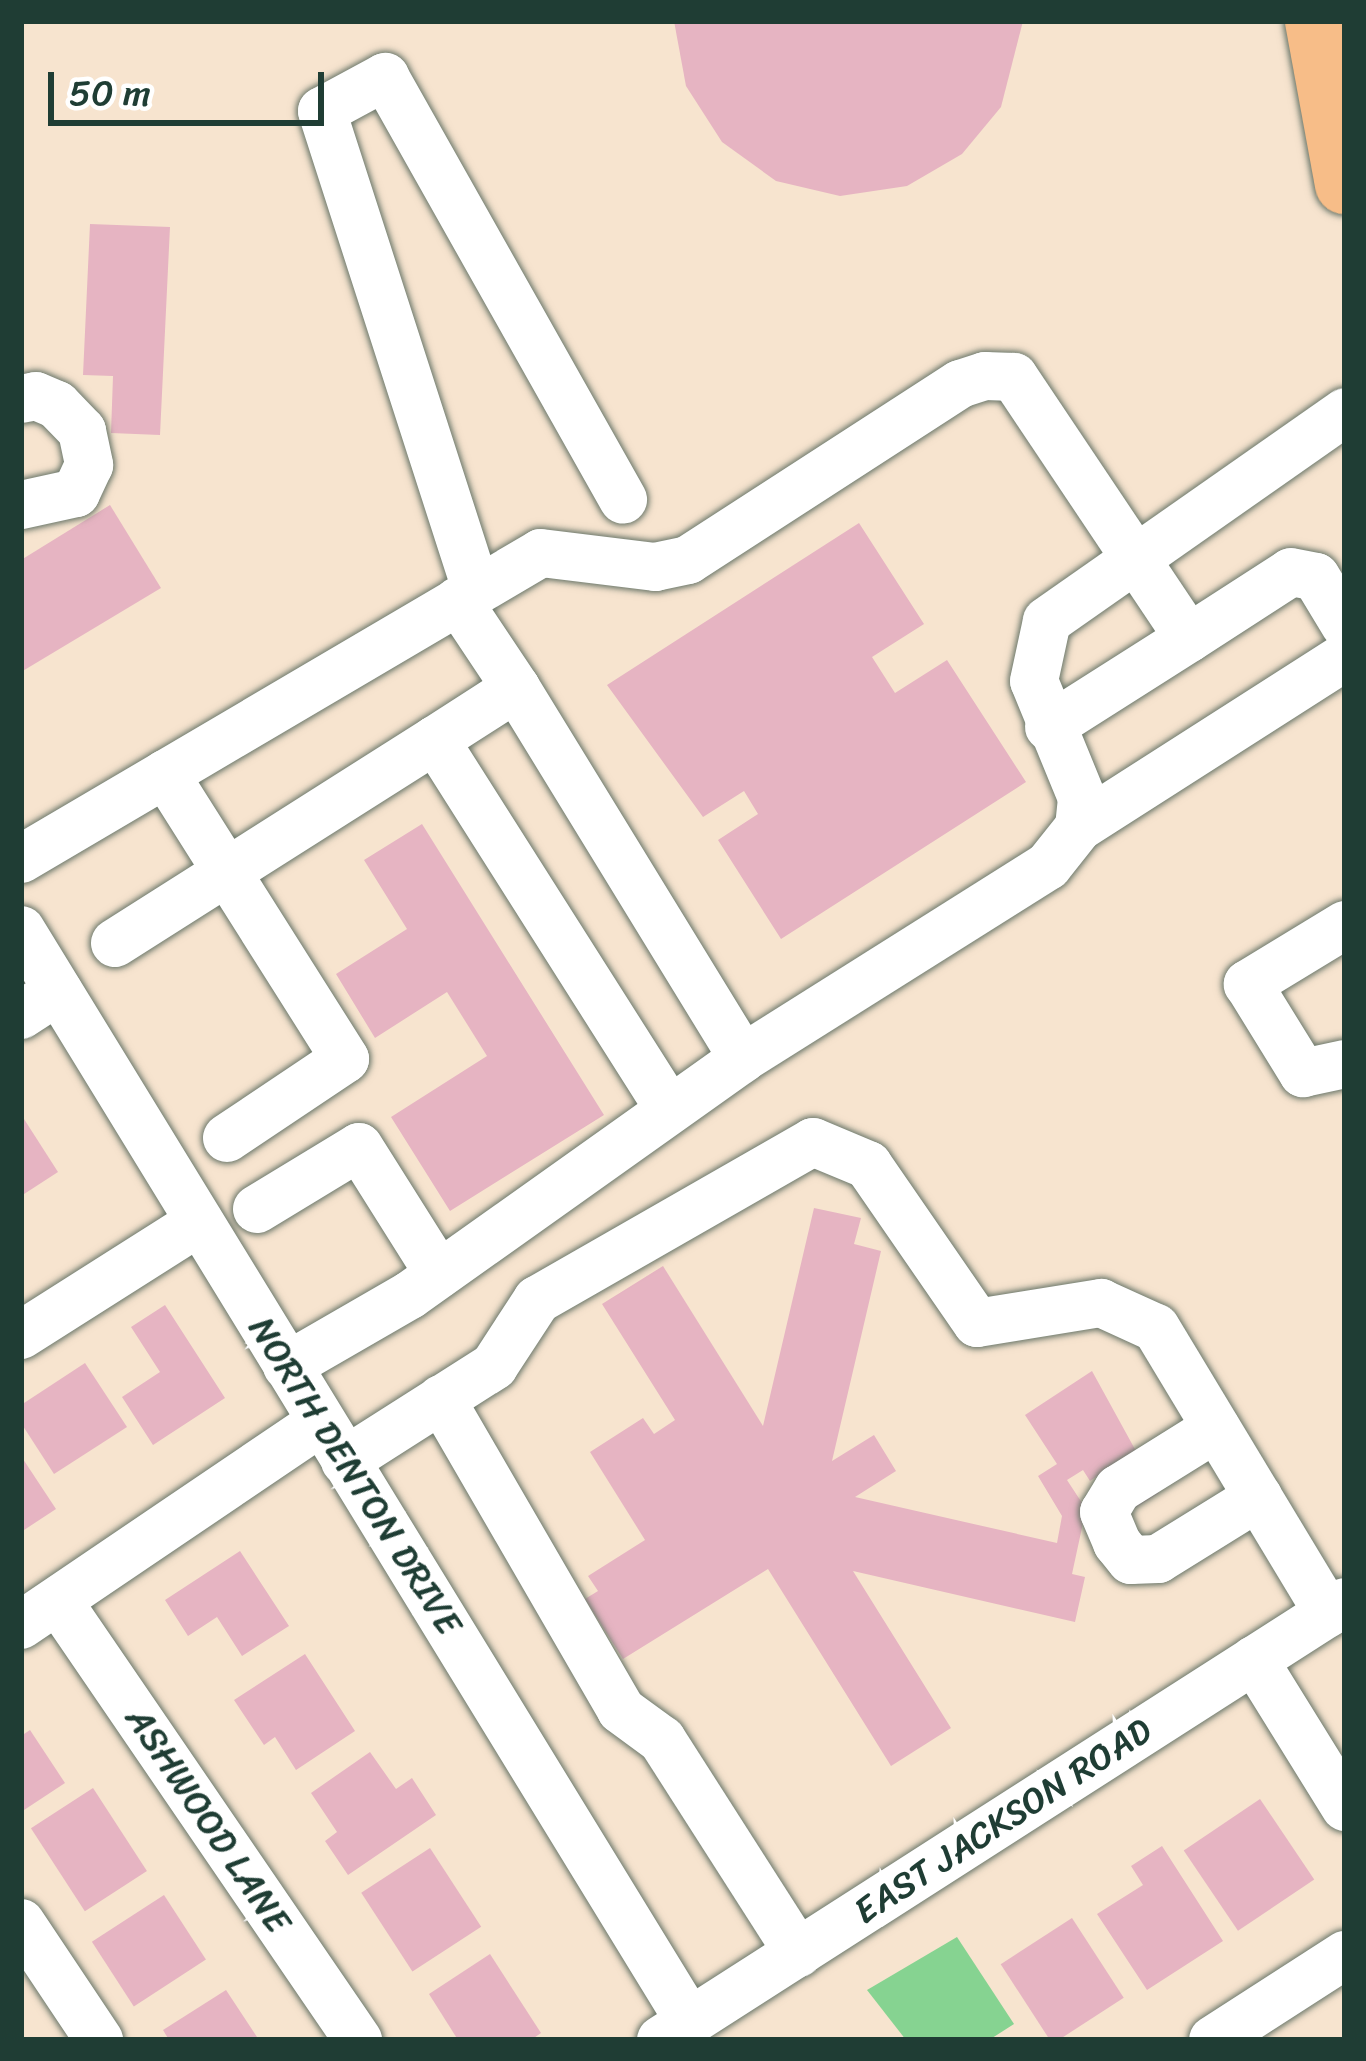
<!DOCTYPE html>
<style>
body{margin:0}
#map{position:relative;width:1366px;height:2061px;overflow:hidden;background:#f7e4cf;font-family:Sriracha,sans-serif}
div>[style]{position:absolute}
.green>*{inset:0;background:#86d391}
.building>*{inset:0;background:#e6b4c2;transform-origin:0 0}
.roads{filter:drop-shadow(0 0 3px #6b776a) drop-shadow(0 0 3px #6b776a)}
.minor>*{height:48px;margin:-24px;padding:0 24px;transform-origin:24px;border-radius:24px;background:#fff}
.major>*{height:60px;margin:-30px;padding:0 30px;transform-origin:30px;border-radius:30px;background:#f7bd88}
span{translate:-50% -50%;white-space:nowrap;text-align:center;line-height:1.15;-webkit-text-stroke:12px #fff;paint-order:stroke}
.street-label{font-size:36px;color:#1f3d34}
.frame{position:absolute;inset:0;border:24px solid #1f3d34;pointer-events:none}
.scale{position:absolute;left:48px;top:72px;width:276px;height:54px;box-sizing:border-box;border:6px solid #1f3d34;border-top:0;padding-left:15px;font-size:36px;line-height:42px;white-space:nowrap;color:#1f3d34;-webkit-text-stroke:9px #fff;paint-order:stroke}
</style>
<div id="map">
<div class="green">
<div style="clip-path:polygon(957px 1937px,1014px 2024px,989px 2040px,906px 2040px,867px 1990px)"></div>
</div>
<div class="building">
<div style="clip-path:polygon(674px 21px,1023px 21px,1001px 107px,962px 154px,907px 186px,840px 196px,776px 181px,722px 142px,686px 86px)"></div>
<div style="clip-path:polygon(90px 224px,170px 227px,160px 435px,111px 433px,113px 376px,83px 375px)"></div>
<div style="clip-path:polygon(110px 505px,161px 588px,21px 672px,21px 560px)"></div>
<div style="clip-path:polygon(859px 523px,924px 624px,872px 657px,895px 693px,947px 660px,1026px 782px,781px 939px,718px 840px,758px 814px,744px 791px,703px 817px,607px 685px)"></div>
<div style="clip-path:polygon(422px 824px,604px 1115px,450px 1211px,391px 1117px,487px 1056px,447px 992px,375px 1038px,336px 974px,407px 929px,364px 860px)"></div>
<div style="clip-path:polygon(24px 1119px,58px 1172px,21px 1196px,21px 1121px)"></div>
<div style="clip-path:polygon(814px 1208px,861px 1218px,854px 1244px,881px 1251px,832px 1461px,874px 1435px,896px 1471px,855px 1497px,1057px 1543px,1062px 1516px,1038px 1476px,1057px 1464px,1025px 1415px,1092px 1371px,1159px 1493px,1132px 1510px,1106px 1470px,1090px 1481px,1083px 1470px,1067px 1480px,1086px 1509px,1072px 1574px,1085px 1577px,1075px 1622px,853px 1571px,951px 1728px,891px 1766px,768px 1569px,623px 1659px,585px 1599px,598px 1591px,588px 1576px,645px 1540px,590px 1452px,643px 1418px,654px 1434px,675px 1420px,602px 1304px,663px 1266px,763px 1426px)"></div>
<div style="clip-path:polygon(165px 1305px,225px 1398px,153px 1445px,122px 1397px,160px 1372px,131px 1327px)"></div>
<div style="clip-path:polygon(85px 1363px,127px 1427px,54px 1474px,21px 1423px,21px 1405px)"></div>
<div style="clip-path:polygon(21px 1456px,56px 1509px,21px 1532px)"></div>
<div style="clip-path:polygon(240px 1551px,289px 1626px,242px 1656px,217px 1617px,188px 1636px,165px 1600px)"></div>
<div style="clip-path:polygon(305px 1654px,355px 1731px,296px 1770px,275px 1737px,264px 1745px,234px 1700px)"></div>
<div style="clip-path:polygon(30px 1730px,65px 1783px,21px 1812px,21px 1736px)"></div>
<div style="clip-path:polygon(370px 1752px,396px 1789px,412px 1778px,436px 1815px,348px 1875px,325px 1841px,337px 1832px,311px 1793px)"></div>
<div style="left:93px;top:1788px;width:99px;height:74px;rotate:57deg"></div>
<div style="left:1260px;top:1799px;width:97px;height:92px;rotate:56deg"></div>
<div style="clip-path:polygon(1162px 1846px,1223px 1941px,1147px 1990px,1097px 1914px,1143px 1885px,1131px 1866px)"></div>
<div style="left:430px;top:1848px;width:94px;height:82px;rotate:57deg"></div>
<div style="left:164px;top:1895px;width:77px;height:86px;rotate:57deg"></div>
<div style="left:1072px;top:1918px;width:95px;height:85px;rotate:57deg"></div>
<div style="clip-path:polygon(490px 1954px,541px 2033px,531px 2040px,458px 2040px,429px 1994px)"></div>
<div style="clip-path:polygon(226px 1990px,259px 2040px,169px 2040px,163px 2030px)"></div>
</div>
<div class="roads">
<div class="minor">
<div style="left:21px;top:399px;width:15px;rotate:-11deg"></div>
<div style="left:36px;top:396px;width:23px;rotate:23deg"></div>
<div style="left:57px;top:405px;width:36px;rotate:46deg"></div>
<div style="left:82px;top:431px;width:35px;rotate:78deg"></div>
<div style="left:89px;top:465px;width:31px;rotate:115deg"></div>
<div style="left:76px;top:493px;width:56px;rotate:167.7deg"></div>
<div style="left:476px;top:589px;width:502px;rotate:-107.86deg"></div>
<div style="left:322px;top:111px;width:72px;rotate:-28.4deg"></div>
<div style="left:385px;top:77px;width:485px;rotate:60.6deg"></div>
<div style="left:458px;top:601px;width:105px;rotate:56.3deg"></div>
<div style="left:516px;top:688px;width:96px;rotate:147.3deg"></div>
<div style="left:435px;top:740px;width:438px;rotate:57.6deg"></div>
<div style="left:516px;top:688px;width:434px;rotate:58.5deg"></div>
<div style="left:1049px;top:727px;width:166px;rotate:-32.4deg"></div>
<div style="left:165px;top:774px;width:337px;rotate:57.7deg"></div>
<div style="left:345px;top:1059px;width:142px;rotate:146.2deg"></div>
<div style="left:1079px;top:827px;width:316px;rotate:-32.6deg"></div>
<div style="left:21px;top:859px;width:603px;rotate:-30.48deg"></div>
<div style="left:541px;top:553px;width:115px;rotate:7deg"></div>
<div style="left:655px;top:567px;width:34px;rotate:-12deg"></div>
<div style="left:688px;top:560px;width:324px;rotate:-32.9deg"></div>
<div style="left:960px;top:384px;width:26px;rotate:-18deg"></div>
<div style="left:985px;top:376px;width:29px;rotate:2deg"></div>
<div style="left:1014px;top:377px;width:314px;rotate:56.2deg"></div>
<div style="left:1189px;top:638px;width:121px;rotate:-32.9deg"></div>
<div style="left:1291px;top:572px;width:25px;rotate:11deg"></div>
<div style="left:1316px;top:577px;width:56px;rotate:58.9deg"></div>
<div style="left:1345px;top:925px;width:114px;rotate:148.7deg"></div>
<div style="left:1248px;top:984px;width:105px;rotate:58.3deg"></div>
<div style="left:1303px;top:1073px;width:43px;rotate:-12.1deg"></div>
<div style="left:21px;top:930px;width:1281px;rotate:58.51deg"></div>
<div style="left:115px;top:943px;width:379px;rotate:-32.4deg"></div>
<div style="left:21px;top:1015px;width:44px;rotate:-33deg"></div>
<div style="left:257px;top:1209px;width:119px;rotate:-31.3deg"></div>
<div style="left:359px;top:1147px;width:150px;rotate:57.8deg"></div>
<div style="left:21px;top:1335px;width:211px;rotate:-32.4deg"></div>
<div style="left:287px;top:1366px;width:142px;rotate:-30deg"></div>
<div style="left:410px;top:1295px;width:409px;rotate:-35.4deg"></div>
<div style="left:743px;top:1058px;width:360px;rotate:-32.2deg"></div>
<div style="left:1048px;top:866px;width:50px;rotate:-51.5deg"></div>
<div style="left:1079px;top:827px;width:29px;rotate:-84deg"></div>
<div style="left:1082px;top:798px;width:126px;rotate:-112.3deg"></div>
<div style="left:1034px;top:681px;width:61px;rotate:-77.8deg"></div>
<div style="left:1047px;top:621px;width:364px;rotate:-35deg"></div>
<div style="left:441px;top:1399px;width:359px;rotate:59.9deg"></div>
<div style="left:621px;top:1710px;width:51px;rotate:36.2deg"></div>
<div style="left:662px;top:1740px;width:253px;rotate:57.4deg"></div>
<div style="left:1216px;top:1428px;width:115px;rotate:148.1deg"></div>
<div style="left:1118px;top:1489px;width:27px;rotate:121deg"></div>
<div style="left:1104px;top:1512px;width:34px;rotate:67deg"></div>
<div style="left:1117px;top:1543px;width:22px;rotate:51deg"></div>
<div style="left:1131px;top:1560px;width:27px;rotate:-2deg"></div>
<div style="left:1158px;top:1559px;width:118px;rotate:-31.8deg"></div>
<div style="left:345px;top:1461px;width:177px;rotate:-32.5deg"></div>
<div style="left:494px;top:1366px;width:79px;rotate:-56.9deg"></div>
<div style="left:537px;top:1300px;width:318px;rotate:-29.8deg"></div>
<div style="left:813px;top:1142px;width:60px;rotate:22.7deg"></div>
<div style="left:868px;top:1165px;width:192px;rotate:55.4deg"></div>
<div style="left:977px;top:1323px;width:126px;rotate:-9.2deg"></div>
<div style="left:1101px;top:1303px;width:60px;rotate:24.4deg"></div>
<div style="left:1156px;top:1328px;width:333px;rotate:58.9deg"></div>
<div style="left:58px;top:1601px;width:532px;rotate:55.65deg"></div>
<div style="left:21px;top:1625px;width:362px;rotate:-34.1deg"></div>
<div style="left:1254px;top:1660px;width:173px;rotate:58.2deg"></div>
<div style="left:21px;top:1923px;width:141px;rotate:56.3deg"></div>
<div style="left:661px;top:2040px;width:812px;rotate:-32.63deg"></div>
<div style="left:1213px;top:2040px;width:157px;rotate:-32.8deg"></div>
</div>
<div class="major">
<div style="left:1315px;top:21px;width:166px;rotate:79.6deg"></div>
</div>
</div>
<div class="street-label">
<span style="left:355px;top:1476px;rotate:58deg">NORTH DENTON DRIVE</span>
<span style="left:208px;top:1820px;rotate:56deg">ASHWOOD LANE</span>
<span style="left:1003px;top:1821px;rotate:-33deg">EAST JACKSON ROAD</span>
</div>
<div class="frame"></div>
<div class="scale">50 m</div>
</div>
